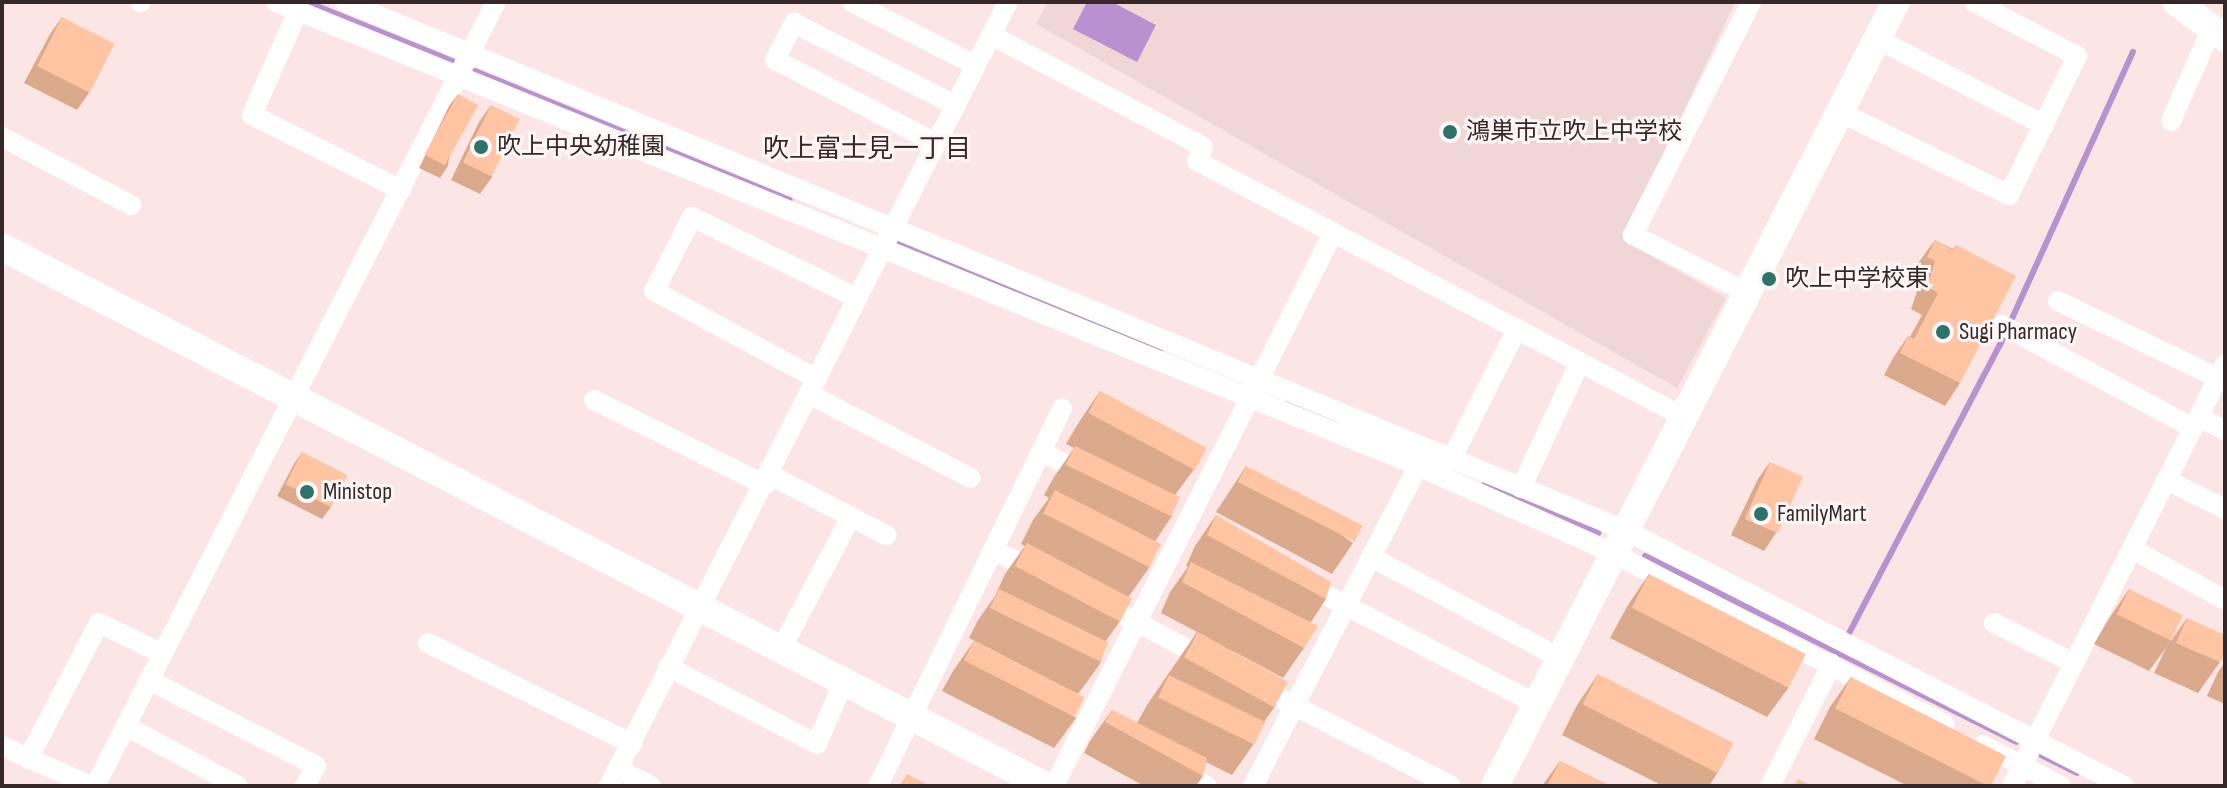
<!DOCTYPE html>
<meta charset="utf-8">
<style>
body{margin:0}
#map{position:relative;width:2227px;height:788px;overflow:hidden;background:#fce6e5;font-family:"Sofia Sans Condensed","Noto Sans JP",sans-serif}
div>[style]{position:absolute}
.built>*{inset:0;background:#f1d6d6}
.water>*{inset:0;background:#b991d1}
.stream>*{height:6px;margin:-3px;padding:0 3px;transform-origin:3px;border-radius:3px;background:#b991d1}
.street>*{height:20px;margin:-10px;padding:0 10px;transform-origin:10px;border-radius:10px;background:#fff}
.secondary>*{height:28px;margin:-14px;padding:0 14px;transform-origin:14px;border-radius:14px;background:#fff}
.wall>*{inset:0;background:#dba98b}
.building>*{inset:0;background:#ffc4a2;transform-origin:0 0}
.dots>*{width:22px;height:22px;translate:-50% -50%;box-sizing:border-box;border:4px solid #fff7f7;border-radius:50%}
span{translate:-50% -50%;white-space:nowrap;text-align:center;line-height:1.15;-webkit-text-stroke:6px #fff7f7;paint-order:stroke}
.poi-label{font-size:24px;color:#362828}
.left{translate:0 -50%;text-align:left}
.neighbourhood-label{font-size:26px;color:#402526}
.frame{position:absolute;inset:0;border:4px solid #362828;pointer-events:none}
</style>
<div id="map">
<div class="built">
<div style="clip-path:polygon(1048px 2px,1735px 2px,1623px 240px,1726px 298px,1677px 388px,1036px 24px)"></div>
</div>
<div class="water">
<div style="clip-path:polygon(1087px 2px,1112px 2px,1156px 25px,1137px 62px,1073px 29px)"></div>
</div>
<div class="stream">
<div style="left:307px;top:2px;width:157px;rotate:22.1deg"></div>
<div style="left:475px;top:71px;width:340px;rotate:22.3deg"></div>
<div style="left:897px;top:243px;width:284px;rotate:21.9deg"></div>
<div style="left:1289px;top:402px;width:49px;rotate:22.9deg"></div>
<div style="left:1484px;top:485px;width:124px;rotate:22.8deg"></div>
<div style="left:1645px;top:556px;width:415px;rotate:26.6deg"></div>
<div style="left:1834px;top:662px;width:358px;rotate:-62.4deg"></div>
<div style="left:2000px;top:345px;width:322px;rotate:-65.6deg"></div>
<div style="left:2041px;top:755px;width:40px;rotate:26.6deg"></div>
</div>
<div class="street">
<div style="left:140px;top:2px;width:1px"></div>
<div style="left:276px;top:2px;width:1233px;rotate:22.11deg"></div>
<div style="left:1418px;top:466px;width:214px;rotate:24deg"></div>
<div style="left:1613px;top:553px;width:373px;rotate:27.3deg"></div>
<div style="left:345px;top:2px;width:1385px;rotate:22.42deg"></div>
<div style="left:1625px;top:530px;width:561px;rotate:27.16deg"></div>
<div style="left:852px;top:2px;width:138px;rotate:27.1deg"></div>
<div style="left:298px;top:11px;width:114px;rotate:113.9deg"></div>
<div style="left:252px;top:115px;width:167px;rotate:26.7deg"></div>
<div style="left:991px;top:35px;width:240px;rotate:27.8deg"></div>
<div style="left:1203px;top:147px;width:15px;rotate:113deg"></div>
<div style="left:1197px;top:161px;width:548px;rotate:27.73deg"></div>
<div style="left:1875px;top:38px;width:190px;rotate:27.2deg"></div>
<div style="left:1838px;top:111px;width:191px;rotate:26.2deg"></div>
<div style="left:2009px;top:195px;width:155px;rotate:-63.9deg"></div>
<div style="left:2077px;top:56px;width:116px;rotate:-152.3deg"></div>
<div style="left:2171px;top:121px;width:102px;rotate:-66.2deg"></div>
<div style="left:2px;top:137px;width:146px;rotate:27.8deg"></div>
<div style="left:936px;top:143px;width:181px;rotate:-152.7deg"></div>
<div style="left:775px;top:60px;width:42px;rotate:-62.8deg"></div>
<div style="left:794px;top:23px;width:181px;rotate:27deg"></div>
<div style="left:1746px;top:292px;width:127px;rotate:-153.2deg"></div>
<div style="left:1633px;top:235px;width:261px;rotate:-63.1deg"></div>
<div style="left:2058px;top:301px;width:178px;rotate:25.7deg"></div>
<div style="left:2002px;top:325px;width:217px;rotate:28.3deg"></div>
<div style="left:817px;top:379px;width:185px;rotate:-151.6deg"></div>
<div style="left:654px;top:291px;width:83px;rotate:-62.8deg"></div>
<div style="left:692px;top:217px;width:184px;rotate:26.1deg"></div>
<div style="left:809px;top:394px;width:182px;rotate:27.4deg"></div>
<div style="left:594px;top:400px;width:191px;rotate:26.4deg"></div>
<div style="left:2198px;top:417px;width:30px;rotate:26deg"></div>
<div style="left:1041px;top:452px;width:52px;rotate:26.1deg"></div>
<div style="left:1451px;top:460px;width:147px;rotate:-63.3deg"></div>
<div style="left:770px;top:475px;width:131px;rotate:27.3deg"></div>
<div style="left:2166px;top:480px;width:66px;rotate:26.2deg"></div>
<div style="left:1521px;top:488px;width:139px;rotate:-64.9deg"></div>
<div style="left:2132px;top:549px;width:106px;rotate:28.7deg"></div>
<div style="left:993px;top:550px;width:48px;rotate:26deg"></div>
<div style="left:1371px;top:557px;width:214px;rotate:28.1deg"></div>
<div style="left:1306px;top:585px;width:260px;rotate:27.3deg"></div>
<div style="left:1125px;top:616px;width:96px;rotate:27.9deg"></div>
<div style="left:1994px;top:623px;width:89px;rotate:26.6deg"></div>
<div style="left:428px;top:643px;width:228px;rotate:26.3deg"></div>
<div style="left:780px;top:651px;width:152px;rotate:-62.1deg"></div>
<div style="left:668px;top:667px;width:168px;rotate:27.3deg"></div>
<div style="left:817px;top:744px;width:66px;rotate:-66.9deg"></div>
<div style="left:149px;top:680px;width:188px;rotate:27.2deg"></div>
<div style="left:316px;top:766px;width:23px;rotate:119deg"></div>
<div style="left:1256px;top:686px;width:219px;rotate:27.1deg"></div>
<div style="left:126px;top:726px;width:127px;rotate:28.2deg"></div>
<div style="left:1983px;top:745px;width:88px;rotate:27.7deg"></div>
<div style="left:2px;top:746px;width:98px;rotate:24.2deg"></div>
<div style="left:28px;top:759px;width:153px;rotate:-62.4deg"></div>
<div style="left:99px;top:623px;width:71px;rotate:25.8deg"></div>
<div style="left:618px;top:769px;width:37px;rotate:27deg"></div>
<div style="left:1176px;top:769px;width:35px;rotate:29deg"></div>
<div style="left:95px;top:786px;width:881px;rotate:-62.91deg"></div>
<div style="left:609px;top:786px;width:880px;rotate:-63.03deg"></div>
<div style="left:878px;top:786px;width:420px;rotate:-64deg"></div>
<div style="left:1054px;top:786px;width:619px;rotate:-63.23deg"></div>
<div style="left:1253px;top:786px;width:360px;rotate:-62.7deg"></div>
<div style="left:1770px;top:786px;width:137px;rotate:-63.1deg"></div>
<div style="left:2012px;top:786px;width:472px;rotate:-63.2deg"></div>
</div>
<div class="secondary">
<div style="left:2176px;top:2px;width:61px;rotate:36.3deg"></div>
<div style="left:2px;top:247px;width:1175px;rotate:27.31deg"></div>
<div style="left:1495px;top:786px;width:881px;rotate:-62.91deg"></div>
</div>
<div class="wall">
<div style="clip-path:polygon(62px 17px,89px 93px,77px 110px,24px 83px,50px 34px)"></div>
<div style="clip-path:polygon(458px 94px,448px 166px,440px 178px,419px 168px,449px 106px)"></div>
<div style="clip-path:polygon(491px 105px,492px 177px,480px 194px,451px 180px,479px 122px)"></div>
<div style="clip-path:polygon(1935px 240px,1953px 249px,1956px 245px,1960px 383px,1945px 406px,1884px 375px,1893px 358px,1908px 336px,1910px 337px,1922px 315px,1911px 309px,1920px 283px,1911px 279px,1919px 262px)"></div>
<div style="clip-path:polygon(1100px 391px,1195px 468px,1175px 495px,1172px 516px,1156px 540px,1149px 568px,1129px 596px,1121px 620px,1105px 642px,1100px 664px,1078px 694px,969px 638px,978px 620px,995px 596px,1005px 574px,1025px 546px,1021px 544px,1033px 520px,1049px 498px,1044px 495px,1054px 477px,1074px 448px,1066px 444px,1079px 422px)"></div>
<div style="clip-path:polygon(302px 452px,331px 507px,322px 519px,277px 496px,294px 464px)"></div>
<div style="clip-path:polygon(1770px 462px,1776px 533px,1764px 551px,1731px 535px,1758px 479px)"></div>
<div style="clip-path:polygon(1246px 466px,1353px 543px,1332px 574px,1216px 512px)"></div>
<div style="clip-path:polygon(1216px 515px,1326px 599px,1311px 622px,1304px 648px,1283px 678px,1233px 651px,1276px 705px,1264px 722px,1253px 745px,1232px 775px,1206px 762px,1203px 776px,1196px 786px,1144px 786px,1084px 753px,1090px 741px,1112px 710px,1137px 723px,1147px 705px,1197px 632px,1161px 613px,1170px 592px,1188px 567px,1186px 566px,1195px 546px)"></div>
<div style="clip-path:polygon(1649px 574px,1789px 687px,1767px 717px,1610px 638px,1628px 605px)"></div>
<div style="clip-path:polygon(2129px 589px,2171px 641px,2149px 671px,2094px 644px,2108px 620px)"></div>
<div style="clip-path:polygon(2187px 618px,2220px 662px,2198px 693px,2154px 673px,2166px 648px)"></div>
<div style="clip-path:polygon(974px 641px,1076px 718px,1054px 748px,942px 691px,953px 671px)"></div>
<div style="clip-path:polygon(2225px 662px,2225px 704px,2207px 696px,2218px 672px)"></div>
<div style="clip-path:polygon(1598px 674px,1718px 772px,1709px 786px,1663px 786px,1562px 735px,1577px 705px)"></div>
<div style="clip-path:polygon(1851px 677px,1991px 786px,1908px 786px,1814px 739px,1830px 707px)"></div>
<div style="clip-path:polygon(1560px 761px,1610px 786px,1542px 786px)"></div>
</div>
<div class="building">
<div style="left:62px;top:17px;width:59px;height:55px;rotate:27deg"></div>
<div style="left:458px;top:94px;width:23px;height:69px;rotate:29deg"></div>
<div style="left:491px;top:105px;width:32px;height:64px;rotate:26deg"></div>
<div style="clip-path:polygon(1935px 240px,1953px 250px,1956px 245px,2016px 276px,1960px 383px,1900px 353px,1908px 336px,1914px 339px,1938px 293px,1927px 287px,1935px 261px,1927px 257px)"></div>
<div style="left:1100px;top:391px;width:121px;height:25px;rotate:28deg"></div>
<div style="left:1075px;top:446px;width:117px;height:21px;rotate:26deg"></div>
<div style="left:302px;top:452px;width:51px;height:36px;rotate:27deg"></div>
<div style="left:1770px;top:462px;width:36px;height:62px;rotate:24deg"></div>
<div style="left:1246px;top:466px;width:131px;height:18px;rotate:27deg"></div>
<div style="left:1055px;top:490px;width:119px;height:26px;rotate:27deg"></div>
<div style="clip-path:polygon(1216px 515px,1331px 582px,1326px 599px,1207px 535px)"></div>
<div style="left:1027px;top:543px;width:119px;height:26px;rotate:28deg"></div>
<div style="clip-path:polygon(1191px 562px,1318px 626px,1304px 648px,1182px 582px)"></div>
<div style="left:1649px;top:574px;width:176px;height:38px;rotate:27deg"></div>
<div style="left:999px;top:589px;width:122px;height:21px;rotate:26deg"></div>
<div style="left:2129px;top:589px;width:60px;height:28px;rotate:26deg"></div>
<div style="clip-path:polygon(2187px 618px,2225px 635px,2225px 653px,2220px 662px,2176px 643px)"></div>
<div style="left:1198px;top:632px;width:103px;height:29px;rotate:29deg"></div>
<div style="left:974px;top:641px;width:124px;height:22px;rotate:27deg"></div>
<div style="left:1598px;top:674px;width:152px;height:34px;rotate:27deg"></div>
<div style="left:1169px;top:675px;width:107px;height:25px;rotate:26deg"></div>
<div style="left:1851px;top:677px;width:174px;height:35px;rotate:27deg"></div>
<div style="clip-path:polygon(1112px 710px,1207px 758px,1203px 776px,1105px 722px)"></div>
<div style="clip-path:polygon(1560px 761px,1610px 786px,1547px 786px)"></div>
<div style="clip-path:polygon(907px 774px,930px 786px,899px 786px)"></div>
<div style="clip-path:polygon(1798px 779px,1812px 786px,1794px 786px)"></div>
</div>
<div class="dots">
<div style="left:1450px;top:132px;background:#2d736a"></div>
<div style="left:481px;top:147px;background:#2d736a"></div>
<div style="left:1769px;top:279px;background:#2d736a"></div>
<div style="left:1943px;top:332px;background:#2d736a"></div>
<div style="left:307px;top:492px;background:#2d736a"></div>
<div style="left:1761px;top:514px;background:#2d736a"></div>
</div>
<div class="poi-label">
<span class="left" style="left:1466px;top:132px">鴻巣市立吹上中学校</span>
<span class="left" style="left:497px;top:147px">吹上中央幼稚園</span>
<span class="left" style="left:1785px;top:279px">吹上中学校東</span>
<span class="left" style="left:1959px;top:332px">Sugi Pharmacy</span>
<span class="left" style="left:323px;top:492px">Ministop</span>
<span class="left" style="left:1777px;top:514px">FamilyMart</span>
</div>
<div class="neighbourhood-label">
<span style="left:867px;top:150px">吹上富士見一丁目</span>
</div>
<div class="frame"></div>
</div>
